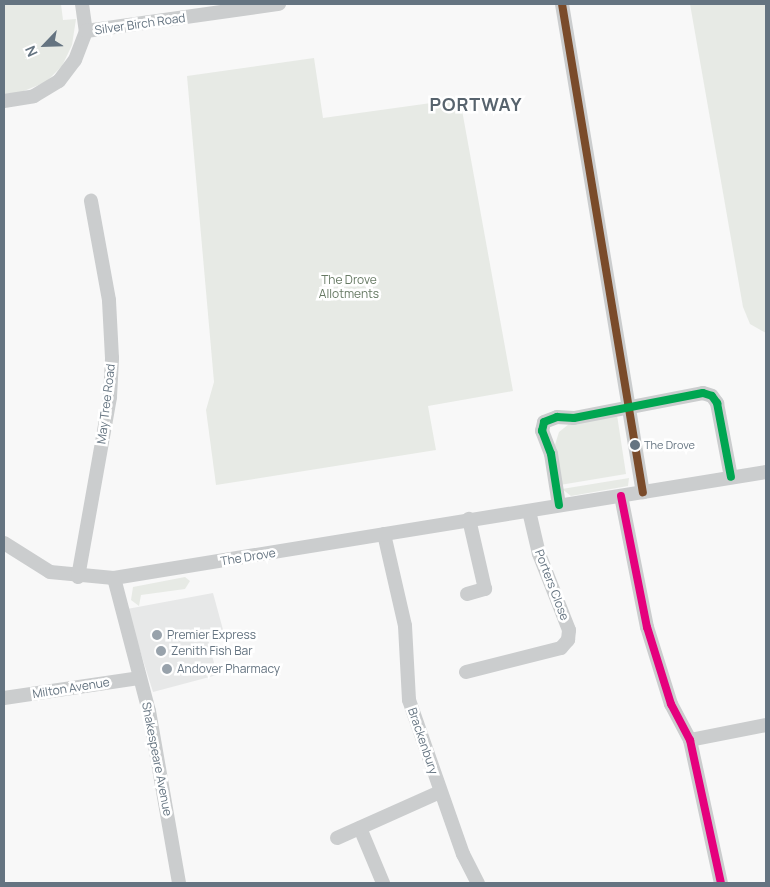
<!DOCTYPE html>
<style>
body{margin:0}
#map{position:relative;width:770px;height:887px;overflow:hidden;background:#f8f8f8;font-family:Manrope,sans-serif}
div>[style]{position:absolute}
.built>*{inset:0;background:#e7e8e8}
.green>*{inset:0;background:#e7eae5}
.minor>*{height:14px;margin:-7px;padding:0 7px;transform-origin:7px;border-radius:7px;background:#cbcdce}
.bus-1>*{height:8px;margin:-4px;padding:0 4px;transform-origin:4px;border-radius:4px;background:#7a4b2a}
.bus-2>*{height:8px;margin:-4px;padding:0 4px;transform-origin:4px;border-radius:4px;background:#e5007d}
.bus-3>*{height:8px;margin:-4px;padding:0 4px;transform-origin:4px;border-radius:4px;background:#00a651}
.dots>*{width:14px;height:14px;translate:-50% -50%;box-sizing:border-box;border:2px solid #fff;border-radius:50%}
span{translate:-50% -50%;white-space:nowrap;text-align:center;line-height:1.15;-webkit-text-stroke:5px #fff;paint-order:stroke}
.bus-label{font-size:11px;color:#657481}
.left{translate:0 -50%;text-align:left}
.street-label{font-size:12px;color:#657481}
.park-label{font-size:12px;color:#677a64}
.poi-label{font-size:12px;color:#657481}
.district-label{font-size:18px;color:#57636d;font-weight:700;letter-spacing:1px}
.frame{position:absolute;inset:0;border:5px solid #657481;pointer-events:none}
.north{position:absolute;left:20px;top:20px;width:50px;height:50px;-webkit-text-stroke:4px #fff;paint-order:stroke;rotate:246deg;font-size:14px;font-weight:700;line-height:20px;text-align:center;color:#657481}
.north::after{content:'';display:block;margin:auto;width:18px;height:22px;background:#657481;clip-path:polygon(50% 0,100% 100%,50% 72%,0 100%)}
</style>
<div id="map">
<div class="built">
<div style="clip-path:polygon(213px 593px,225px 637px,208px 639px,217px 675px,153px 692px,127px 609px)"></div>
</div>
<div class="green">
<div style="clip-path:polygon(4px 4px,61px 4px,63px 20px,76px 19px,72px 45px,62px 66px,46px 82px,19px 93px,4px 94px)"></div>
<div style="clip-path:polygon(690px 4px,766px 4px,766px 333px,750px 324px,743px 307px)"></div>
<div style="clip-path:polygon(314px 58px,323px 118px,460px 99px,513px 391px,428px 406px,436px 450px,216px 485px,206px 410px,214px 382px,187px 76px)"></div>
<div style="clip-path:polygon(617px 415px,626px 474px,560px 485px,554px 448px,559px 432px,569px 424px)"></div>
<div style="clip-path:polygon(629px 478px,628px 486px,571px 496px,562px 489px)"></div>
<div style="clip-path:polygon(185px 577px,190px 581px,185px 589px,141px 595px,139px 606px,131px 600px,133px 587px)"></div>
</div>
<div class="minor">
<div style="left:82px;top:4px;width:27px;rotate:82deg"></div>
<div style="left:562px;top:4px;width:495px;rotate:80.6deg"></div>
<div style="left:4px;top:101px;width:30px;rotate:-9deg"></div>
<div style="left:34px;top:96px;width:29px;rotate:-31deg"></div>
<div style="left:59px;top:81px;width:26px;rotate:-53deg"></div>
<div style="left:75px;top:60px;width:31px;rotate:-69deg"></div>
<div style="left:86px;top:31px;width:195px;rotate:-8deg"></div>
<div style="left:621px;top:496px;width:134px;rotate:78.8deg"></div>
<div style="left:647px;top:627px;width:81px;rotate:72.7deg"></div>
<div style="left:671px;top:704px;width:41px;rotate:62.2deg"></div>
<div style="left:690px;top:740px;width:146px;rotate:77.8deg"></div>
<div style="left:559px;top:505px;width:52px;rotate:-98.9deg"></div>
<div style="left:551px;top:454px;width:25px;rotate:-111deg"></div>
<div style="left:542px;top:431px;width:9px;rotate:-77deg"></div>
<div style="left:544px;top:422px;width:14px;rotate:-21deg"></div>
<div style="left:557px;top:417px;width:17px;rotate:3deg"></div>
<div style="left:574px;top:418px;width:131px;rotate:-11deg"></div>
<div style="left:703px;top:393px;width:9px;rotate:18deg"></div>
<div style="left:712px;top:396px;width:9px;rotate:54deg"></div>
<div style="left:717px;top:403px;width:75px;rotate:79.3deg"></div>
<div style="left:384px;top:534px;width:94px;rotate:77.1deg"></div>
<div style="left:405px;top:626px;width:74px;rotate:86.9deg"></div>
<div style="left:409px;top:700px;width:163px;rotate:70.7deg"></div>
<div style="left:463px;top:854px;width:33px;rotate:63deg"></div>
<div style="left:4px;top:543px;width:54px;rotate:32.2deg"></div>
<div style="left:50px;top:572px;width:64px;rotate:5.4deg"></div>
<div style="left:114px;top:578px;width:661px;rotate:-9.23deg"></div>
<div style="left:78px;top:577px;width:183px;rotate:-79.9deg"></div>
<div style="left:110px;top:397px;width:39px;rotate:-87deg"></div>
<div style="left:112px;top:358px;width:58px;rotate:-93deg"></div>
<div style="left:109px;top:300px;width:101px;rotate:-100.3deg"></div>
<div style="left:114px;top:578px;width:138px;rotate:75.3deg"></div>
<div style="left:149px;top:711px;width:175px;rotate:80.1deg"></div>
<div style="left:467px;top:594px;width:19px;rotate:-16deg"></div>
<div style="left:485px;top:589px;width:72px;rotate:-102.9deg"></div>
<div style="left:466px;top:672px;width:98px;rotate:-14.2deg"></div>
<div style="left:561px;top:648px;width:11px;rotate:-49deg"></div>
<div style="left:568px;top:640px;width:10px;rotate:-84deg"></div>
<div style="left:569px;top:630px;width:82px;rotate:-111.5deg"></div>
<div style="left:539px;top:554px;width:44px;rotate:-103.1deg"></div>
<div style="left:4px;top:698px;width:136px;rotate:-8.4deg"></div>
<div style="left:690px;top:740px;width:77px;rotate:-11.2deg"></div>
<div style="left:360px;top:828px;width:60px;rotate:67.3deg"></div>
<div style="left:337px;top:838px;width:113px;rotate:-24.1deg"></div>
</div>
<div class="bus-1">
<div style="left:562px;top:4px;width:495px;rotate:80.6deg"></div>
</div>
<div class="bus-2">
<div style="left:621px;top:496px;width:134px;rotate:78.8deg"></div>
<div style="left:647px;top:627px;width:81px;rotate:72.7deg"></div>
<div style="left:671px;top:704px;width:41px;rotate:62.2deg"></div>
<div style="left:690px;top:740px;width:146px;rotate:77.8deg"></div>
</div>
<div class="bus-3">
<div style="left:559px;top:505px;width:52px;rotate:-98.9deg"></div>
<div style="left:551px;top:454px;width:25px;rotate:-111deg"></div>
<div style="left:542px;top:431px;width:9px;rotate:-77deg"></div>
<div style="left:544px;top:422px;width:14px;rotate:-21deg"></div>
<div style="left:557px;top:417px;width:17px;rotate:3deg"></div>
<div style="left:574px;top:418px;width:131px;rotate:-11deg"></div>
<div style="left:703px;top:393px;width:9px;rotate:18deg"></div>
<div style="left:712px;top:396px;width:9px;rotate:54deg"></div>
<div style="left:717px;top:403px;width:75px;rotate:79.3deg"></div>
</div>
<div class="dots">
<div style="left:635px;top:445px;background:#657481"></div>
<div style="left:157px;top:635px;background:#98a2ab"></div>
<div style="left:161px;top:651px;background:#98a2ab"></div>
<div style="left:167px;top:669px;background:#98a2ab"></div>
</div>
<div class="bus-label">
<span class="left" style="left:644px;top:445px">The Drove</span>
</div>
<div class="street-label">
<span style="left:140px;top:24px;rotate:-8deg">Silver Birch Road</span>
<span style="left:106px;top:404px;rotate:-83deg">May Tree Road</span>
<span style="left:248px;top:557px;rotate:-9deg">The Drove</span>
<span style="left:552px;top:585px;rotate:69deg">Porters Close</span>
<span style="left:71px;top:688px;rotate:-9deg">Milton Avenue</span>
<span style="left:423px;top:741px;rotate:71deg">Brackenbury</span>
<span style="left:157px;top:759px;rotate:79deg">Shakespeare Avenue</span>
</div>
<div class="park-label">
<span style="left:349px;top:287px">The Drove<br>Allotments</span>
</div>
<div class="poi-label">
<span class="left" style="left:167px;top:635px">Premier Express</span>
<span class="left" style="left:171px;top:651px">Zenith Fish Bar</span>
<span class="left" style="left:177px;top:669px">Andover Pharmacy</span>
</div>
<div class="district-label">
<span style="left:476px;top:104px">PORTWAY</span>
</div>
<div class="frame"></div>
<div class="north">N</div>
</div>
